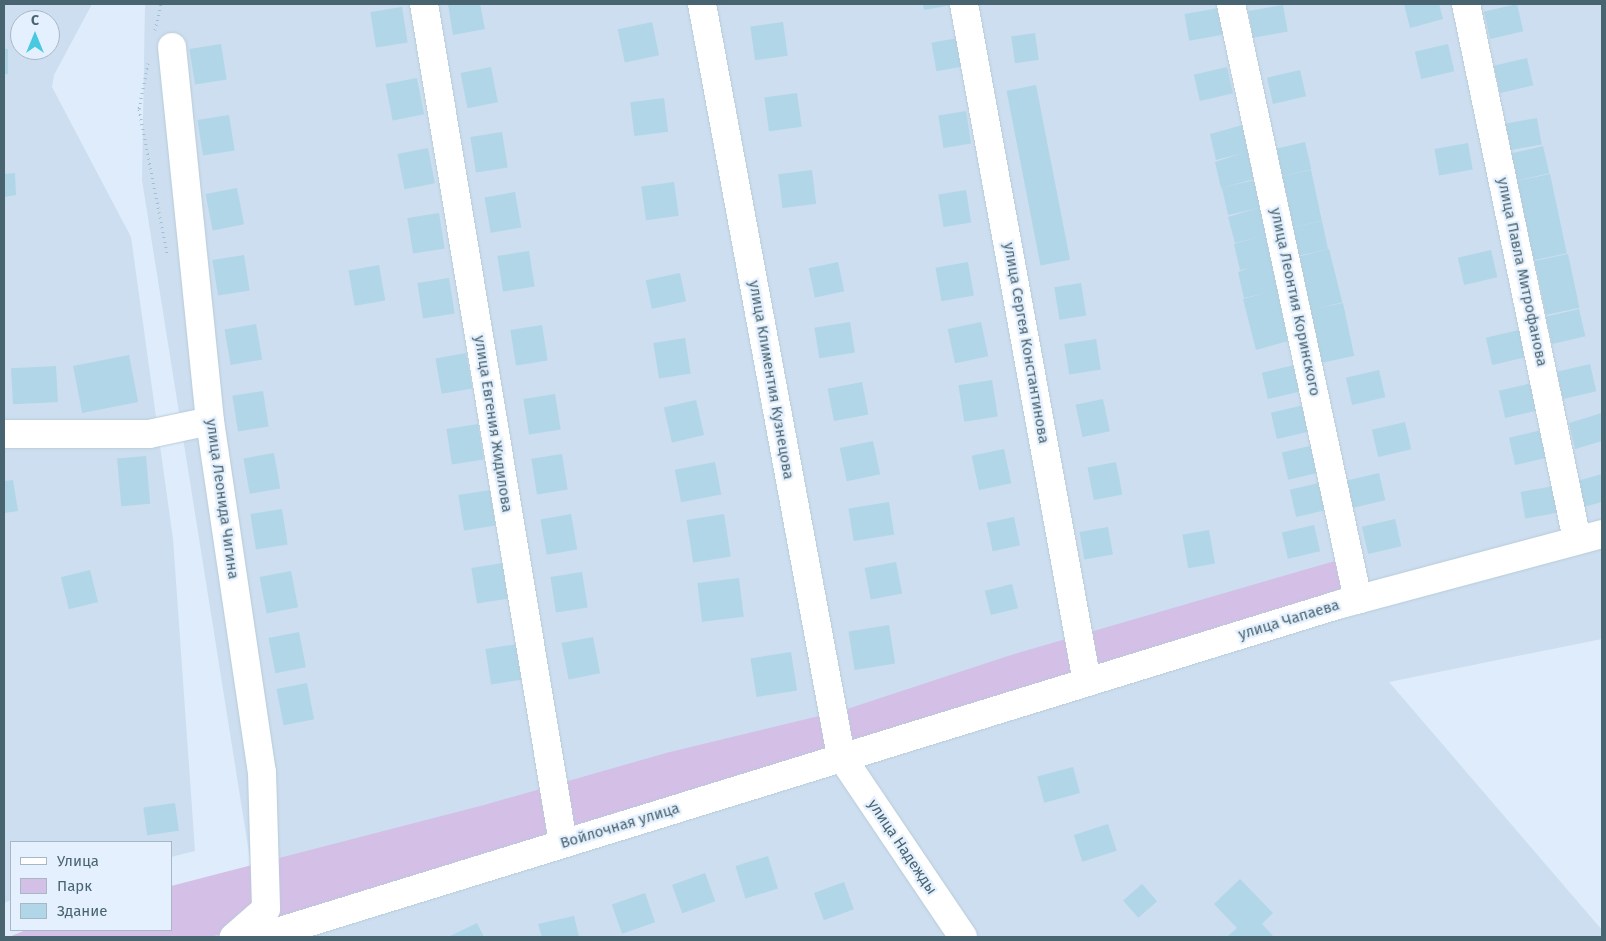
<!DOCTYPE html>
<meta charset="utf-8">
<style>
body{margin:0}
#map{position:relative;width:1606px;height:941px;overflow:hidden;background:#dfecfb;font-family:"Fira Sans",sans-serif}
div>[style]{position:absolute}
.residential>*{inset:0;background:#ccdeef}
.green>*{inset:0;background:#d4bfe7}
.building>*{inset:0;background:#b1d6e7;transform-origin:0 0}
.path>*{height:3px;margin-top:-1.5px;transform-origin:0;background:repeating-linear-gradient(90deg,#9cc1d3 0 1px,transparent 0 5px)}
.roads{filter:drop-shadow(0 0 1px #b7cbd9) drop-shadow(0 0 1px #b7cbd9)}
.minor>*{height:28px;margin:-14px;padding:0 14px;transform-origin:14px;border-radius:14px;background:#fff}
span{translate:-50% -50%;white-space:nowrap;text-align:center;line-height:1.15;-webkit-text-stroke:4.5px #e5f0fe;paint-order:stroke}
.street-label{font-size:15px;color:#486470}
.frame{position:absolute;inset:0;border:5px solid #486470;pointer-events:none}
.legend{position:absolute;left:10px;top:841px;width:162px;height:90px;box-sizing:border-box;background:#e5f0fe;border:1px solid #a6b8c5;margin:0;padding:6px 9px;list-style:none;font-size:15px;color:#486470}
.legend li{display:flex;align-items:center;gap:10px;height:25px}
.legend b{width:25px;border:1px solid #a6b8c5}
.north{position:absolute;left:10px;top:10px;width:50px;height:50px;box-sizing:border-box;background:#e5f0fe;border:1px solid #a6b8c5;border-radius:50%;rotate:0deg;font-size:14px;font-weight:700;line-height:20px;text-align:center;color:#486470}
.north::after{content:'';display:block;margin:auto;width:18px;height:22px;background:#48c9e1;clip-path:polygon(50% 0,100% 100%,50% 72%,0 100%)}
</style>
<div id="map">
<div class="residential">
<div style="clip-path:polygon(evenodd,4px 4px,92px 4px,54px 75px,52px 87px,131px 237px,173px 539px,195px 851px,171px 857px,171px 842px,11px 842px,11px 900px,4px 903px,4px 4px,20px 20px,50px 20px,50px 50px,20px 50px,20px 20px)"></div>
<div style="clip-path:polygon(145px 4px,1602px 4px,1602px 639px,1389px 682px,1602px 930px,1602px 937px,127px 937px,171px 930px,257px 903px,142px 180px)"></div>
</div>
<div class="green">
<div style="clip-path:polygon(1335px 561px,1350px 587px,474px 861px,210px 937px,9px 937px,26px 930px,171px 930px,171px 886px,484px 805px,666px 753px,844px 710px,1011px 655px)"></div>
</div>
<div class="building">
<div style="clip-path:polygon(448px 4px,480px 4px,485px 29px,453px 35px)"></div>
<div style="clip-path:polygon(923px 4px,952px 4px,952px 5px,924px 10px)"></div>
<div style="clip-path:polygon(1404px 4px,1439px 4px,1443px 19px,1410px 28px)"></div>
<div style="left:1517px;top:4px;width:28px;height:34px;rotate:77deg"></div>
<div style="left:1283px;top:5px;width:27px;height:35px;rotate:80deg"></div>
<div style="left:402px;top:7px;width:36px;height:32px;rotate:81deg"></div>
<div style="left:1219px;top:8px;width:27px;height:35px;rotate:80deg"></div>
<div style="left:652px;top:22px;width:34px;height:35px;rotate:78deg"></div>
<div style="left:783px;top:22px;width:34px;height:33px;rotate:82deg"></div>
<div style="left:1035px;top:33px;width:27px;height:24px;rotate:82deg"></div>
<div style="left:958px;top:38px;width:29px;height:27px;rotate:80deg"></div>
<div style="left:221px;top:44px;width:36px;height:32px;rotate:81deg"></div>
<div style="left:1448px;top:44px;width:28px;height:34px;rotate:77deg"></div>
<div style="left:4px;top:49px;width:4px;height:25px"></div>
<div style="left:1527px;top:58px;width:28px;height:34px;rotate:77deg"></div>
<div style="left:491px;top:67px;width:36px;height:31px;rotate:79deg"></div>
<div style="left:1227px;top:67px;width:27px;height:34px;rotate:77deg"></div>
<div style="left:1300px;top:70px;width:27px;height:34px;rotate:77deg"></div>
<div style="left:417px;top:78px;width:37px;height:32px;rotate:79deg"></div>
<div style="left:1036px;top:85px;width:178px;height:30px;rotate:79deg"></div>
<div style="left:797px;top:93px;width:34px;height:33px;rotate:82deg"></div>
<div style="left:664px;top:98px;width:34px;height:34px;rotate:83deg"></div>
<div style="left:966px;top:111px;width:33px;height:28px;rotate:81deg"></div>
<div style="left:229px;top:115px;width:36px;height:32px;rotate:81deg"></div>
<div style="left:1537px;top:118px;width:27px;height:34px;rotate:80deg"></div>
<div style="clip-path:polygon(1243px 125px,1254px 179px,1221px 188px,1215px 162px,1243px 153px,1216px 160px,1210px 134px)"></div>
<div style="left:502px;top:132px;width:36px;height:32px;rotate:81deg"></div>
<div style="left:1305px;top:142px;width:28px;height:34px;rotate:77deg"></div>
<div style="left:1468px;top:143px;width:27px;height:34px;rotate:80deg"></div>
<div style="left:1543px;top:146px;width:28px;height:34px;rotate:77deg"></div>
<div style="left:428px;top:148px;width:36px;height:31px;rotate:79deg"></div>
<div style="left:812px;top:170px;width:34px;height:34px;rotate:83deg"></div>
<div style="left:1311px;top:170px;width:52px;height:34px;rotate:78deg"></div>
<div style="clip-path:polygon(15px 173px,16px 195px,4px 197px,4px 174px)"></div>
<div style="left:1550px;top:174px;width:81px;height:34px;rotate:78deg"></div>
<div style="left:1255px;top:180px;width:28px;height:34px;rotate:77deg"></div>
<div style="left:674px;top:182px;width:34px;height:33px;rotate:82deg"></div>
<div style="left:237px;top:188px;width:37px;height:32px;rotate:79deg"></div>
<div style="left:966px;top:190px;width:33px;height:28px;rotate:81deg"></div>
<div style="left:515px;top:192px;width:36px;height:31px;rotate:80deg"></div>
<div style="clip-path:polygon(1261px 207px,1288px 341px,1256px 350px,1243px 299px,1270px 292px,1244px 298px,1238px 272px,1249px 268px,1240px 270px,1234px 244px,1262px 236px,1235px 243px,1228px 217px)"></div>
<div style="left:439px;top:213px;width:36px;height:32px;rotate:81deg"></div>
<div style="left:1322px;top:221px;width:29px;height:34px;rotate:78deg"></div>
<div style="left:1329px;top:249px;width:55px;height:34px;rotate:76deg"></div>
<div style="left:1491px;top:250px;width:28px;height:34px;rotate:77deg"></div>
<div style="left:529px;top:251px;width:36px;height:32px;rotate:81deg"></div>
<div style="left:1568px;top:254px;width:55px;height:34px;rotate:78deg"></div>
<div style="left:244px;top:255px;width:36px;height:32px;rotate:81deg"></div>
<div style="left:838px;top:262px;width:30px;height:30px;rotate:78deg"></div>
<div style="left:968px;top:262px;width:34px;height:33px;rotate:80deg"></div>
<div style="left:379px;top:265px;width:36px;height:31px;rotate:80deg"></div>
<div style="left:680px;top:273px;width:29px;height:35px;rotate:78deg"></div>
<div style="left:449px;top:278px;width:36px;height:32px;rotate:81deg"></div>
<div style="left:1081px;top:283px;width:33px;height:27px;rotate:81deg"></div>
<div style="left:1343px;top:303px;width:54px;height:34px;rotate:78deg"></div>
<div style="left:1579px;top:309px;width:28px;height:34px;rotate:77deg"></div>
<div style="left:850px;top:322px;width:31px;height:36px;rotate:81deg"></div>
<div style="left:981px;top:322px;width:35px;height:34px;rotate:78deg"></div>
<div style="left:256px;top:324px;width:36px;height:32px;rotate:80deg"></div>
<div style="left:542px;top:325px;width:36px;height:32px;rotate:81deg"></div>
<div style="left:1519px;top:330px;width:28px;height:34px;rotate:77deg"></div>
<div style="left:685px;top:338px;width:36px;height:32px;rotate:81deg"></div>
<div style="left:1096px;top:339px;width:31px;height:32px;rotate:81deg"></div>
<div style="left:466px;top:353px;width:36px;height:31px;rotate:80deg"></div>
<div style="left:129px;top:355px;width:48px;height:57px;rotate:79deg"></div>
<div style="left:1590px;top:364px;width:28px;height:34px;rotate:77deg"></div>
<div style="left:1295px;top:365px;width:27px;height:34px;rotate:77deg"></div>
<div style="left:56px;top:366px;width:36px;height:45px;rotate:87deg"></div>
<div style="left:1379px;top:370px;width:28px;height:34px;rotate:77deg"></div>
<div style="left:992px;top:380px;width:37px;height:34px;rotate:81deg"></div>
<div style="left:862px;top:382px;width:33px;height:35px;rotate:79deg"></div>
<div style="left:1532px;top:383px;width:28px;height:34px;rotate:77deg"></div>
<div style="left:263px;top:391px;width:36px;height:31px;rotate:81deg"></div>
<div style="left:555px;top:394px;width:36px;height:32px;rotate:81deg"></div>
<div style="left:1103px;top:399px;width:33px;height:28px;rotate:78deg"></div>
<div style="left:696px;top:400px;width:36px;height:33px;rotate:77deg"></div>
<div style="left:1304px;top:405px;width:27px;height:34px;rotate:77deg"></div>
<div style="clip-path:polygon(1602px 413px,1602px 441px,1575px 449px,1569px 423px)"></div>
<div style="left:1405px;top:422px;width:28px;height:34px;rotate:77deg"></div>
<div style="left:478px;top:424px;width:36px;height:32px;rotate:81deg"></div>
<div style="left:1542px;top:430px;width:28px;height:34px;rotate:77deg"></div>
<div style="left:873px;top:441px;width:34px;height:34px;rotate:78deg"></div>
<div style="left:1314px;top:445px;width:28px;height:33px;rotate:77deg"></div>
<div style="left:1004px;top:449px;width:35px;height:33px;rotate:78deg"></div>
<div style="left:274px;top:453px;width:36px;height:31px;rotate:80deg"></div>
<div style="left:562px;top:454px;width:36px;height:31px;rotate:81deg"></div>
<div style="left:146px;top:456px;width:48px;height:29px;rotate:85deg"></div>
<div style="left:715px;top:462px;width:33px;height:41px;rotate:79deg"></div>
<div style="left:1116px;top:462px;width:33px;height:29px;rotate:79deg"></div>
<div style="left:1379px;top:473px;width:28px;height:34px;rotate:77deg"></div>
<div style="clip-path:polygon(1602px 474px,1602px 502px,1583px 507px,1577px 481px)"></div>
<div style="clip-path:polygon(13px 480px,18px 511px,4px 513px,4px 481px)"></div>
<div style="left:1323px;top:482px;width:28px;height:34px;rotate:77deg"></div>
<div style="left:1554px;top:486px;width:27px;height:34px;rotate:80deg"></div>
<div style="left:490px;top:490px;width:36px;height:32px;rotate:81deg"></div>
<div style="left:889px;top:502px;width:33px;height:41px;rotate:81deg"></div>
<div style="left:282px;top:509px;width:36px;height:32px;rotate:81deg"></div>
<div style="left:571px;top:514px;width:36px;height:31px;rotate:80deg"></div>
<div style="left:724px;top:514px;width:43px;height:38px;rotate:81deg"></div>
<div style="left:1014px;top:517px;width:29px;height:28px;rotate:78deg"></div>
<div style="left:1395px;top:519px;width:28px;height:34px;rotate:77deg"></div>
<div style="left:1314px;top:525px;width:27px;height:33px;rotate:77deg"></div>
<div style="left:1108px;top:527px;width:28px;height:29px;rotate:80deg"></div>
<div style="left:1209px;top:530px;width:34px;height:27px;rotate:80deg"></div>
<div style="left:896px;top:562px;width:32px;height:32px;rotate:79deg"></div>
<div style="left:503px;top:563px;width:36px;height:32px;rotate:81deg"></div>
<div style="left:90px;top:570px;width:33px;height:30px;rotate:76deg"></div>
<div style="left:291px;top:571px;width:37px;height:32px;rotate:79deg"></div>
<div style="left:582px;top:572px;width:36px;height:32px;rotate:81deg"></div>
<div style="left:739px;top:578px;width:39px;height:42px;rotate:83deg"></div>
<div style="left:1012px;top:584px;width:25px;height:28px;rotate:76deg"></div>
<div style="left:889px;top:625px;width:39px;height:41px;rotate:81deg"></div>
<div style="left:299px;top:632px;width:36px;height:31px;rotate:79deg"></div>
<div style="left:593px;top:637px;width:37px;height:32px;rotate:79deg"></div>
<div style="left:517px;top:644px;width:36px;height:32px;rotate:81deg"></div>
<div style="left:791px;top:652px;width:39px;height:41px;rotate:81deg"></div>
<div style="left:307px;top:683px;width:37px;height:31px;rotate:79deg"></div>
<div style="left:1073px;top:767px;width:27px;height:37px;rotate:75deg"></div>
<div style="left:175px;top:803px;width:28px;height:32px;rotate:82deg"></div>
<div style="left:1108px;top:824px;width:28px;height:36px;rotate:72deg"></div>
<div style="left:768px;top:856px;width:34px;height:34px;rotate:73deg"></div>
<div style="left:705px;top:873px;width:30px;height:35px;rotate:70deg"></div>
<div style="clip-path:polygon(1240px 879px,1273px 913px,1262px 924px,1274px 937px,1227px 937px,1237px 928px,1214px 904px)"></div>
<div style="left:844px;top:882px;width:29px;height:32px;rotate:70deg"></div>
<div style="left:1142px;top:884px;width:23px;height:25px;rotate:49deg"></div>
<div style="left:645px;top:893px;width:31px;height:35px;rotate:71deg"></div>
<div style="clip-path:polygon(574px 916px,579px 937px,542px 937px,538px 924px)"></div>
<div style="clip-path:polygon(477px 923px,484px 937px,448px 937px)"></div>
</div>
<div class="path">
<div style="left:155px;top:30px;width:27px;rotate:-77deg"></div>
<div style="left:148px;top:63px;width:47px;rotate:101.1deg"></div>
<div style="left:139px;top:109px;width:147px;rotate:79deg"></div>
</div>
<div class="roads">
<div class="minor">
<div style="left:424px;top:4px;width:850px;rotate:80.59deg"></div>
<div style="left:702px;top:4px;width:765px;rotate:79.53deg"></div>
<div style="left:841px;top:756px;width:218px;rotate:56deg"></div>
<div style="left:964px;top:4px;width:689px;rotate:79.72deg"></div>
<div style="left:1231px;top:4px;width:609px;rotate:77.97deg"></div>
<div style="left:1466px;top:4px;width:547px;rotate:78.3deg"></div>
<div style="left:172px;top:47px;width:376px;rotate:84.2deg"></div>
<div style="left:210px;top:421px;width:355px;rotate:81.6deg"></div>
<div style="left:262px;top:772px;width:137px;rotate:88.3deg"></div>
<div style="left:266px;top:909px;width:43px;rotate:138.8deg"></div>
<div style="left:4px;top:434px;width:145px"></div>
<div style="left:149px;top:434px;width:62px;rotate:-12deg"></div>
<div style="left:261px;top:937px;width:1130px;rotate:-17.14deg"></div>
<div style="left:1341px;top:604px;width:270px;rotate:-15deg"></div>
</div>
</div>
<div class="street-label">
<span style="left:1522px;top:272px;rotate:78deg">улица Павла Митрофанова</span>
<span style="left:1295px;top:302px;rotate:78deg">улица Леонтия Коринского</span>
<span style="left:1026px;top:343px;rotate:80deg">улица Сергея Константинова</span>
<span style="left:771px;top:380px;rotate:80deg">улица Климентия Кузнецова</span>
<span style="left:493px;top:424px;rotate:81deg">улица Евгения Жидилова</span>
<span style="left:222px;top:499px;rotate:82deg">улица Леонида Чигина</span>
<span style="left:1289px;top:620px;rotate:-17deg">улица Чапаева</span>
<span style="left:620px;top:826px;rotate:-17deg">Войлочная улица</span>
<span style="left:902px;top:847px;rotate:56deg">улица Надежды</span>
</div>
<div class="frame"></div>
<ul class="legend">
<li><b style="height:6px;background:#fff"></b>Улица</li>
<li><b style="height:14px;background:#d4bfe7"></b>Парк</li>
<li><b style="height:14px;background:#b1d6e7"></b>Здание</li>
</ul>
<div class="north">С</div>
</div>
